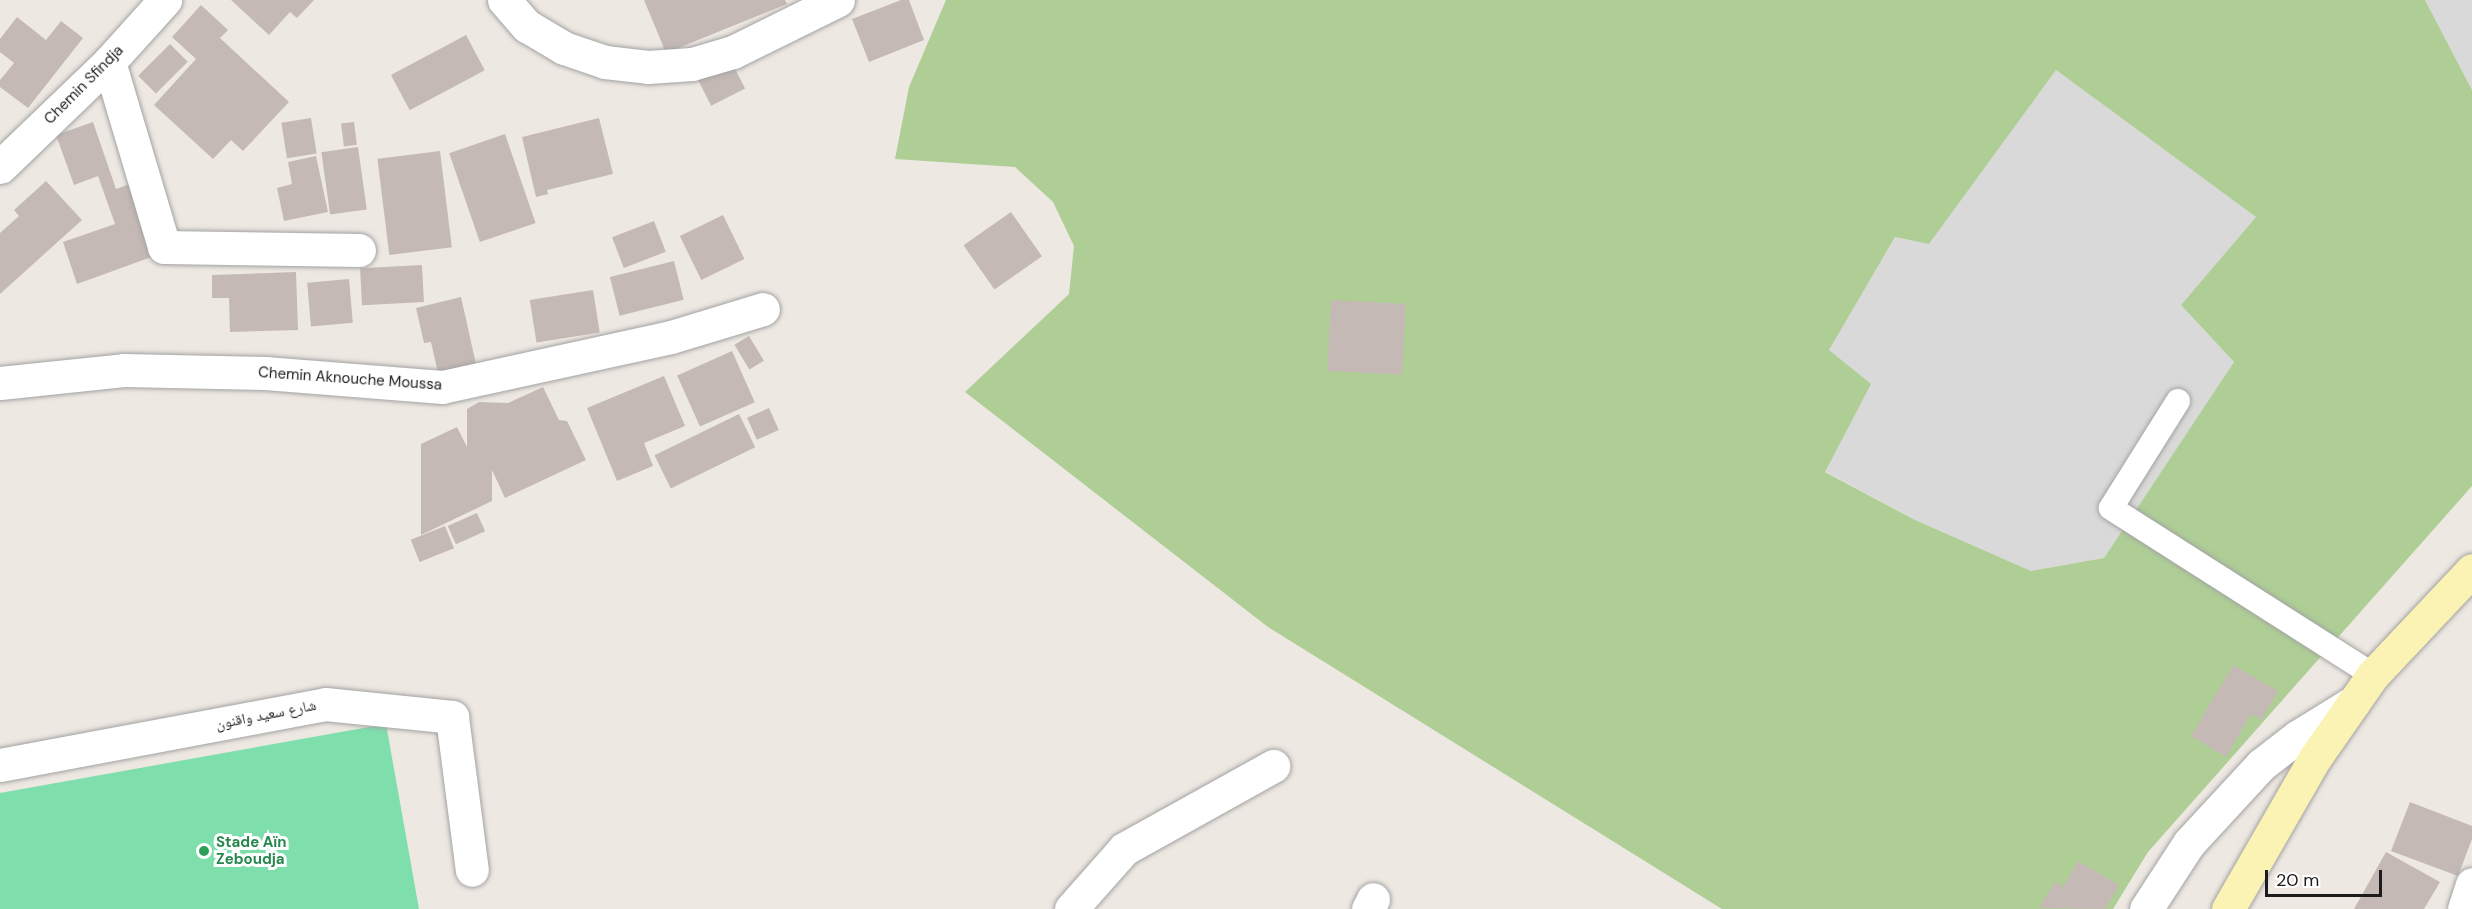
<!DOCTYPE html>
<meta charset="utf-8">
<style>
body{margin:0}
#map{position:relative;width:2472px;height:909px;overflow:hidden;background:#eee8e2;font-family:"DM Sans","Noto Naskh Arabic",sans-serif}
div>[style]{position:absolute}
.residential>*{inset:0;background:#dad9d9}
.forest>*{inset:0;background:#aece96}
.pitch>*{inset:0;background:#7edeac}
.building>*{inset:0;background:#c5b9b5;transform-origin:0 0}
.roads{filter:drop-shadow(0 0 2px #a3a3a3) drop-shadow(0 0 2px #a3a3a3)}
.service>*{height:24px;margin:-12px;padding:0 12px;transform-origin:12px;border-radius:12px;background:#fff}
.pedestrian>*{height:33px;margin:-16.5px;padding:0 16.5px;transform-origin:16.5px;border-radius:16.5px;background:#fff}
.minor>*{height:33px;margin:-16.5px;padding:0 16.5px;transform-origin:16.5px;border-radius:16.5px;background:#fff}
.tertiary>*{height:33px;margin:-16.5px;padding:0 16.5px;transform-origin:16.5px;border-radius:16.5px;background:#fff}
.secondary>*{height:33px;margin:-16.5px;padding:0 16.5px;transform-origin:16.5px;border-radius:16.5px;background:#faf3b4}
.dots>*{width:16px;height:16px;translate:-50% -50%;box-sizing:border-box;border:3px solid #fff;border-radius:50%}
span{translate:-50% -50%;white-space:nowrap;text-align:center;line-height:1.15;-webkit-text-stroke:6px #fff;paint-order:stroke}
.street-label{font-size:15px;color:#1c1c1c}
.leisure-label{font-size:15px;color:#27864d;font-weight:700}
.left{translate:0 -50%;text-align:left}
.scale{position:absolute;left:2265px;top:870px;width:117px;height:27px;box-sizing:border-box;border:3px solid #1c1c1c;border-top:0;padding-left:8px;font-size:18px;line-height:21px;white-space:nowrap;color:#1c1c1c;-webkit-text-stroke:4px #fff;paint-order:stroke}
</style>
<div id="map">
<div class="residential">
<div style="clip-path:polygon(2425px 0,2472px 0,2472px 90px)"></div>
<div style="clip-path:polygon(2056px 70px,2256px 217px,2181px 305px,2234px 362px,2104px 558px,2031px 571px,1915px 520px,1825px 471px,1870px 384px,1828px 350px,1895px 237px,1929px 244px)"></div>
</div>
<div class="forest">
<div style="clip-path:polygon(evenodd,946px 0,2425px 0,2472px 90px,2472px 486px,2148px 852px,2113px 909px,1722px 909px,1268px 627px,965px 392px,1069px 294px,1074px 246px,1053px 202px,1015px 167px,895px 159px,909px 87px,946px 0,2056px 70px,2256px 217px,2181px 305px,2234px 362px,2104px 558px,2031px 571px,1915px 520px,1825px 472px,1871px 384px,1829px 350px,1895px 237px,1929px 244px,2056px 70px)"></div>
</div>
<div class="pitch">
<div style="clip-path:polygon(386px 724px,419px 909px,0 909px,0 793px)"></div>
</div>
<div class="building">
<div style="clip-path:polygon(231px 0,314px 0,297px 18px,290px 12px,269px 35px)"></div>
<div style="clip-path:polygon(644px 0,785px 0,787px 4px,666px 53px)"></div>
<div style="clip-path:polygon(901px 0,909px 0,924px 40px,869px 62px,852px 19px)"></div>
<div style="clip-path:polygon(201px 5px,228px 30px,220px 38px,289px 102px,243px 151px,231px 140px,213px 159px,154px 105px,196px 59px,172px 37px)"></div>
<div style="clip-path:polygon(17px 17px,46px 40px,61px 21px,83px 38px,28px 108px,0 87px,0 80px,14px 63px,0 52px,0 39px)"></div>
<div style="left:466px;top:35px;width:40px;height:85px;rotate:62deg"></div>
<div style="left:170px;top:44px;width:25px;height:45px;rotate:45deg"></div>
<div style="left:731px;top:61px;width:31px;height:38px;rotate:63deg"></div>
<div style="left:311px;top:118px;width:36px;height:30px;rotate:81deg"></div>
<div style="clip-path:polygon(599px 118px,613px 174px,547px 190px,548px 194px,536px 197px,522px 137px)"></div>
<div style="clip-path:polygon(93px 122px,116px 189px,132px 183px,157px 255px,77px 284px,63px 242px,115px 224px,98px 176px,74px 185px,56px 135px)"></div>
<div style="left:354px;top:122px;width:23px;height:13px;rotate:83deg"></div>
<div style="left:505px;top:134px;width:94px;height:59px;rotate:71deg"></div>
<div style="left:358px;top:147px;width:63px;height:37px;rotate:82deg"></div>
<div style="left:440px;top:151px;width:97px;height:63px;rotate:83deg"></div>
<div style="clip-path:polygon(316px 156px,328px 212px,284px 221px,277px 188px,292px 184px,288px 162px)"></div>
<div style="clip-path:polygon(46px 181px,82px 220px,0 294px,0 233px,19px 216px,14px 210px)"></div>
<div style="left:1011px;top:212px;width:54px;height:58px;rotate:55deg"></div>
<div style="left:723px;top:215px;width:49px;height:48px;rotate:64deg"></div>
<div style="left:654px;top:221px;width:33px;height:45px;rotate:69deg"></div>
<div style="left:674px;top:261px;width:40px;height:66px;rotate:76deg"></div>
<div style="left:422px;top:265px;width:37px;height:62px;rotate:87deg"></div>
<div style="clip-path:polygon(296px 272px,298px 330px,230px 332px,229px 298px,212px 298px,212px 275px)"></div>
<div style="left:349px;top:279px;width:44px;height:42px;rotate:85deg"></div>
<div style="left:593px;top:290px;width:43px;height:64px;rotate:81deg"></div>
<div style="clip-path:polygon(461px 297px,476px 364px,438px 373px,431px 342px,424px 343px,416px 308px)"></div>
<div style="left:1331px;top:300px;width:75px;height:71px;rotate:3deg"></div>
<div style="left:749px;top:336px;width:29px;height:17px;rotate:59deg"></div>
<div style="left:732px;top:351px;width:56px;height:60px;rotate:66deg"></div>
<div style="clip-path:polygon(664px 376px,685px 426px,644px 443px,653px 466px,617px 481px,587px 408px)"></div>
<div style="clip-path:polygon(543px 387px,559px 420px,567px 421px,586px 460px,505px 498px,492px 470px,492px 501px,421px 535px,421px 444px,457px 427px,467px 447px,467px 409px,479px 402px,508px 403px)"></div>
<div style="left:769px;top:408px;width:24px;height:24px;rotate:66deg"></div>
<div style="left:739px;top:414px;width:37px;height:94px;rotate:64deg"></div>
<div style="left:477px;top:513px;width:20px;height:32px;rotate:66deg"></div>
<div style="left:445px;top:526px;width:24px;height:37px;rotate:68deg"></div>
<div style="clip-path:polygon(2233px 665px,2278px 691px,2261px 720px,2251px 714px,2226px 757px,2191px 736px)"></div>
<div style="clip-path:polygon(2410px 802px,2472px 826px,2472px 839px,2458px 876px,2391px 851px)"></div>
<div style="clip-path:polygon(2386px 852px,2440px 882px,2424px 909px,2354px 909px)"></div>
<div style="clip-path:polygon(2078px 861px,2119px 885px,2105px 909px,2039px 908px,2055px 881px,2063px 887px)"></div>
</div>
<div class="roads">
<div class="service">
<div style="left:2178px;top:401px;width:126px;rotate:122.1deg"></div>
<div style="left:2111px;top:508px;width:311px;rotate:32.5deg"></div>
</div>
<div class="pedestrian">
<div style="left:109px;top:62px;width:193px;rotate:73.4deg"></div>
<div style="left:164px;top:247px;width:195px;rotate:0.9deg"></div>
</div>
<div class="minor">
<div style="left:504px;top:0;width:35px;rotate:49deg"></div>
<div style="left:527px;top:26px;width:43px;rotate:30.7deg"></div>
<div style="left:564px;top:48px;width:43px;rotate:18.9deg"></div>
<div style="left:605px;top:62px;width:43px;rotate:6.6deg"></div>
<div style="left:648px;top:67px;width:44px;rotate:-3.9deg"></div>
<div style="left:692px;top:64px;width:43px;rotate:-16.3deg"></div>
<div style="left:733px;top:52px;width:117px;rotate:-26.3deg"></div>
<div style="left:0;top:383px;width:124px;rotate:-6deg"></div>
<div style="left:123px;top:370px;width:142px;rotate:1.2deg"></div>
<div style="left:265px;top:373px;width:178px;rotate:4.5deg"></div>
<div style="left:442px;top:387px;width:234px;rotate:-12.3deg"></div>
<div style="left:671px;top:337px;width:96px;rotate:-16.9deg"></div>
<div style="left:0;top:765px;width:331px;rotate:-10.6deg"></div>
<div style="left:325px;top:704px;width:128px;rotate:5.8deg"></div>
<div style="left:452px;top:717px;width:154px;rotate:82.6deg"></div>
<div style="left:1071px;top:909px;width:80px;rotate:-48.5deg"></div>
<div style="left:1124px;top:849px;width:171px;rotate:-29.1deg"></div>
<div style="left:1368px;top:909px;width:11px;rotate:-63deg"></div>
<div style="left:2146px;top:909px;width:79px;rotate:-56.9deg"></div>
<div style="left:2189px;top:843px;width:106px;rotate:-47.3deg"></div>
<div style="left:2261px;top:765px;width:46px;rotate:-37.9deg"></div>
<div style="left:2297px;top:737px;width:67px;rotate:-31.6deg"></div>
<div style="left:2464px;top:909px;width:26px;rotate:-72deg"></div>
</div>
<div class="tertiary">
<div style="left:0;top:167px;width:151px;rotate:-43.9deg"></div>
<div style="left:109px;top:62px;width:84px;rotate:-47.9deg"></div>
</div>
<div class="secondary">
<div style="left:2228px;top:909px;width:174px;rotate:-60.1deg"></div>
<div style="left:2315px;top:758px;width:101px;rotate:-55.1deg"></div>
<div style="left:2373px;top:675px;width:144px;rotate:-46.7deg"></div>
</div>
</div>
<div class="dots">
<div style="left:204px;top:851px;background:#2e9e5b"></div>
</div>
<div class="street-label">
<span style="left:84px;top:85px;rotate:-45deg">Chemin Sfindja</span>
<span style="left:350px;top:379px;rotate:4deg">Chemin Aknouche Moussa</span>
<span style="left:266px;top:715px;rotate:-11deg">شارع سعيد واقنون</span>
</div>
<div class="leisure-label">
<span class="left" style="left:216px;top:851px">Stade Aïn<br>Zeboudja</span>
</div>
<div class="scale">20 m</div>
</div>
